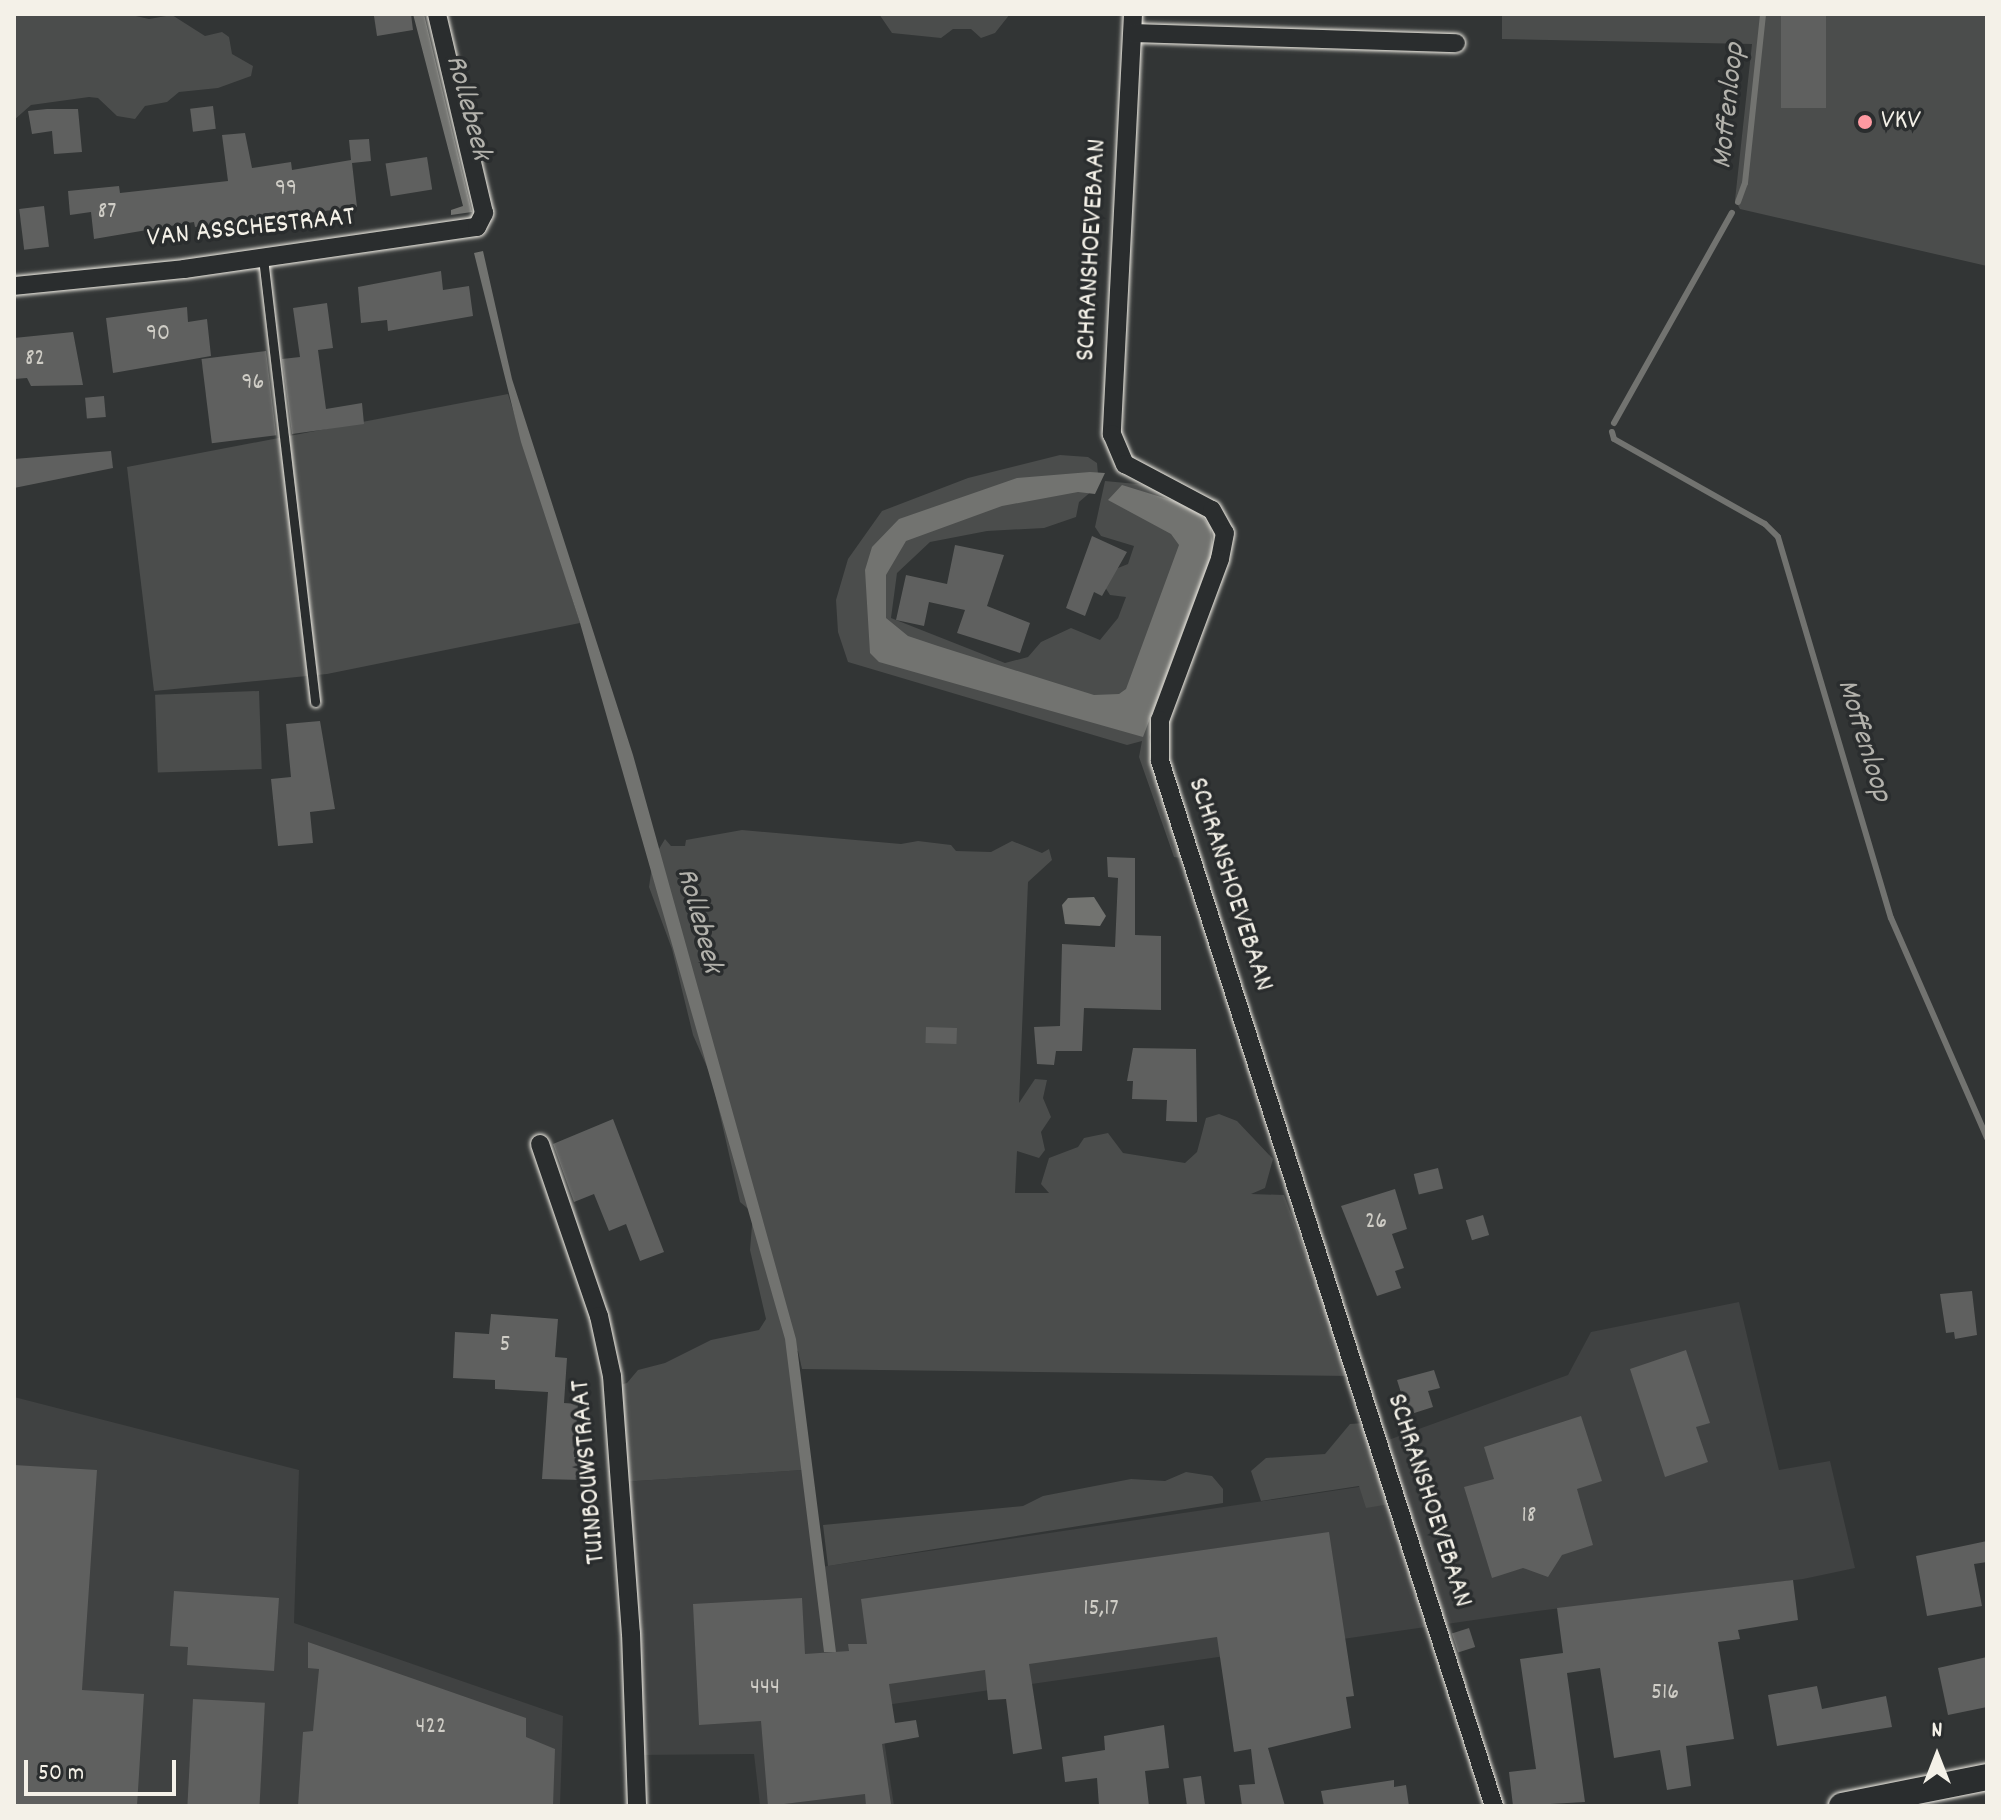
<!DOCTYPE html>
<style>
body{margin:0}
#map{position:relative;width:2001px;height:1820px;overflow:hidden;background:#323535;font-family:Dekko,sans-serif}
div>[style]{position:absolute}
.built>*{inset:0;background:#404242}
.green>*{inset:0;background:#4b4d4c;transform-origin:0 0}
.water>*{inset:0;background:#727370}
.stream>*{height:6px;margin:-3px;padding:0 3px;transform-origin:3px;border-radius:3px;background:#727370}
.building>*{inset:0;background:#5f605f;transform-origin:0 0}
.roads{filter:drop-shadow(0 0 2px #f4f1e8) drop-shadow(0 0 2px #f4f1e8)}
.lane>*{height:9px;margin:-4.5px;padding:0 4.5px;transform-origin:4.5px;border-radius:4.5px;background:#2a2d2e}
.street>*{height:18px;margin:-9px;padding:0 9px;transform-origin:9px;border-radius:9px;background:#2a2d2e}
.secondary>*{height:26px;margin:-13px;padding:0 13px;transform-origin:13px;border-radius:13px;background:#2a2d2e}
.dots>*{width:22px;height:22px;translate:-50% -50%;box-sizing:border-box;border:4px solid #2a2d2e;border-radius:50%}
span{translate:-50% -50%;white-space:nowrap;text-align:center;line-height:1.15;-webkit-text-stroke:7px #2a2d2e;paint-order:stroke}
.number-label{font-size:24px;color:#cfcdc6}
.number-label span{-webkit-text-stroke-width:0}
.poi-label{font-size:28px;color:#f4f1e8}
.left{translate:0 -50%;text-align:left}
.street-label{font-size:28px;color:#f4f1e8}
.water-label{font-size:30px;color:#b3b2ac;font-style:italic}
.frame{position:absolute;inset:0;border:16px solid #f4f1e8;pointer-events:none}
.north{position:absolute;left:1897px;top:1716px;width:80px;height:80px;-webkit-text-stroke:6px #2a2d2e;paint-order:stroke;rotate:0deg;font-size:22px;font-weight:700;line-height:32px;text-align:center;color:#f4f1e8}
.north::after{content:'';display:block;margin:auto;width:28px;height:36px;background:#f4f1e8;clip-path:polygon(50% 0,100% 100%,50% 72%,0 100%)}
.scale{position:absolute;left:24px;top:1760px;width:152px;height:36px;box-sizing:border-box;border:4px solid #f4f1e8;border-top:0;padding-left:10px;font-size:24px;line-height:28px;white-space:nowrap;color:#f4f1e8;-webkit-text-stroke:6px #2a2d2e;paint-order:stroke}
</style>
<div id="map">
<div class="built">
<div style="clip-path:polygon(1739px 1302px,1779px 1470px,1830px 1461px,1855px 1568px,1803px 1579px,1537px 1611px,879px 1706px,894px 1806px,760px 1806px,754px 1754px,635px 1755px,621px 1482px,803px 1470px,814px 1568px,1392px 1482px,1380px 1443px,1568px 1375px,1591px 1332px)"></div>
<div style="clip-path:polygon(14px 1397px,299px 1470px,294px 1623px,563px 1716px,560px 1806px,14px 1806px)"></div>
</div>
<div class="green">
<div style="clip-path:polygon(14px 14px,127px 14px,149px 19px,172px 15px,205px 36px,222px 32px,229px 37px,232px 54px,253px 66px,251px 76px,218px 88px,179px 92px,167px 102px,145px 106px,135px 119px,117px 116px,98px 98px,89px 97px,31px 105px,14px 120px)"></div>
<div style="clip-path:polygon(879px 14px,944px 16px,1010px 14px,995px 33px,981px 38px,971px 29px,953px 29px,941px 38px,892px 33px)"></div>
<div style="clip-path:polygon(1502px 14px,1987px 14px,1987px 266px,1740px 209px,1735px 200px,1752px 44px,1502px 39px)"></div>
<div style="clip-path:polygon(508px 394px,580px 623px,327px 674px,154px 691px,127px 467px)"></div>
<div style="clip-path:polygon(1060px 455px,1088px 457px,1097px 463px,1099px 485px,1079px 502px,1076px 517px,1044px 528px,987px 531px,930px 542px,897px 573px,891px 618px,1005px 663px,1028px 657px,1041px 642px,1071px 628px,1100px 640px,1118px 618px,1126px 597px,1110px 595px,1098px 576px,1128px 564px,1134px 546px,1101px 536px,1095px 527px,1105px 481px,1147px 485px,1208px 517px,1215px 531px,1208px 584px,1149px 737px,1182px 858px,1174px 857px,1139px 757px,1142px 741px,1127px 745px,848px 662px,838px 632px,836px 600px,848px 559px,882px 511px,968px 478px)"></div>
<div style="left:259px;top:691px;width:78px;height:104px;rotate:88deg"></div>
<div style="clip-path:polygon(742px 830px,901px 844px,918px 841px,951px 845px,956px 851px,991px 852px,1012px 841px,1042px 853px,1049px 849px,1052px 860px,1028px 882px,1019px 1103px,1035px 1079px,1047px 1080px,1043px 1098px,1051px 1117px,1041px 1132px,1045px 1150px,1039px 1158px,1017px 1151px,1015px 1193px,1049px 1193px,1041px 1184px,1049px 1158px,1078px 1147px,1084px 1138px,1108px 1133px,1123px 1153px,1185px 1163px,1197px 1152px,1206px 1118px,1219px 1114px,1237px 1121px,1273px 1159px,1265px 1188px,1251px 1194px,1284px 1195px,1351px 1376px,802px 1369px,798px 1351px,787px 1349px,803px 1470px,621px 1482px,613px 1387px,627px 1383px,638px 1370px,665px 1363px,711px 1340px,759px 1330px,766px 1319px,750px 1250px,753px 1213px,740px 1202px,711px 1076px,693px 1035px,672px 949px,649px 887px,653px 859px,665px 839px,671px 846px,685px 846px,686px 840px)"></div>
<div style="clip-path:polygon(1364px 1423px,1390px 1504px,1366px 1508px,1359px 1486px,1261px 1501px,1251px 1471px,1266px 1458px,1325px 1454px,1350px 1424px)"></div>
<div style="clip-path:polygon(1186px 1472px,1212px 1476px,1223px 1489px,1223px 1503px,828px 1566px,823px 1525px,1023px 1506px,1043px 1496px,1131px 1479px,1165px 1481px)"></div>
</div>
<div class="water">
<div style="clip-path:polygon(413px 14px,424px 14px,472px 212px,451px 215px,451px 210px,463px 206px)"></div>
<div style="clip-path:polygon(483px 251px,512px 379px,633px 755px,796px 1339px,836px 1652px,824px 1652px,785px 1339px,580px 623px,521px 442px,474px 253px)"></div>
<div style="clip-path:polygon(1090px 472px,1105px 473px,1095px 494px,1078px 492px,1002px 506px,906px 541px,886px 575px,886px 618px,908px 636px,938px 646px,1094px 695px,1119px 694px,1126px 689px,1179px 545px,1171px 534px,1108px 500px,1122px 485px,1174px 501px,1201px 515px,1211px 528px,1213px 551px,1143px 737px,879px 662px,870px 653px,865px 570px,872px 547px,899px 519px,1017px 478px)"></div>
<div style="clip-path:polygon(1094px 897px,1106px 916px,1100px 926px,1065px 924px,1062px 905px,1068px 898px)"></div>
</div>
<div class="stream">
<div style="left:1738px;top:202px;width:20px;rotate:-70deg"></div>
<div style="left:1745px;top:183px;width:170px;rotate:-83.9deg"></div>
<div style="left:1614px;top:423px;width:241px;rotate:-60.7deg"></div>
<div style="left:1612px;top:432px;width:7px;rotate:74deg"></div>
<div style="left:1614px;top:439px;width:173px;rotate:29.4deg"></div>
<div style="left:1765px;top:524px;width:18px;rotate:45deg"></div>
<div style="left:1778px;top:537px;width:397px;rotate:73.5deg"></div>
<div style="left:1891px;top:918px;width:240px;rotate:66.4deg"></div>
</div>
<div class="building">
<div style="clip-path:polygon(411px 14px,413px 30px,377px 36px,374px 16px)"></div>
<div style="left:1781px;top:14px;width:45px;height:94px"></div>
<div style="left:213px;top:106px;width:23px;height:23px;rotate:83deg"></div>
<div style="clip-path:polygon(47px 109px,78px 109px,82px 152px,54px 154px,52px 131px,32px 134px,28px 111px)"></div>
<div style="clip-path:polygon(245px 133px,252px 168px,291px 162px,292px 170px,351px 160px,349px 140px,369px 139px,371px 161px,352px 163px,357px 207px,195px 227px,194px 222px,94px 239px,91px 212px,70px 215px,68px 191px,119px 186px,120px 193px,228px 181px,222px 135px)"></div>
<div style="left:427px;top:157px;width:33px;height:42px;rotate:81deg"></div>
<div style="left:44px;top:206px;width:41px;height:25px;rotate:83deg"></div>
<div style="clip-path:polygon(441px 271px,443px 290px,469px 286px,473px 316px,388px 331px,387px 320px,361px 323px,358px 287px)"></div>
<div style="clip-path:polygon(327px 303px,333px 348px,318px 350px,326px 409px,362px 403px,364px 424px,292px 434px,282px 359px,300px 357px,293px 308px)"></div>
<div style="clip-path:polygon(187px 307px,188px 322px,207px 319px,211px 356px,113px 373px,106px 318px)"></div>
<div style="clip-path:polygon(73px 332px,83px 385px,31px 386px,27px 378px,14px 379px,14px 338px)"></div>
<div style="left:266px;top:351px;width:85px;height:65px;rotate:83deg"></div>
<div style="left:104px;top:396px;width:21px;height:19px;rotate:85deg"></div>
<div style="clip-path:polygon(111px 451px,113px 468px,14px 488px,14px 459px)"></div>
<div style="clip-path:polygon(1092px 536px,1127px 552px,1102px 596px,1094px 592px,1085px 616px,1066px 608px)"></div>
<div style="clip-path:polygon(955px 545px,1004px 555px,987px 606px,1030px 623px,1020px 653px,957px 633px,965px 610px,929px 602px,924px 626px,896px 620px,906px 575px,947px 584px)"></div>
<div style="clip-path:polygon(320px 721px,335px 809px,310px 812px,313px 843px,278px 846px,271px 779px,291px 777px,286px 724px)"></div>
<div style="clip-path:polygon(1107px 857px,1135px 858px,1135px 935px,1161px 936px,1161px 1010px,1084px 1008px,1082px 1051px,1056px 1051px,1054px 1065px,1037px 1064px,1034px 1027px,1060px 1026px,1062px 944px,1115px 947px,1118px 878px,1108px 877px)"></div>
<div style="left:926px;top:1027px;width:31px;height:16px;rotate:2deg"></div>
<div style="clip-path:polygon(1133px 1048px,1196px 1049px,1197px 1122px,1166px 1121px,1167px 1100px,1132px 1099px,1133px 1081px,1127px 1081px)"></div>
<div style="clip-path:polygon(613px 1119px,664px 1252px,640px 1261px,626px 1224px,609px 1231px,594px 1194px,574px 1202px,553px 1144px)"></div>
<div style="left:1438px;top:1168px;width:21px;height:25px;rotate:76deg"></div>
<div style="clip-path:polygon(1395px 1189px,1407px 1229px,1392px 1234px,1404px 1268px,1395px 1271px,1401px 1288px,1377px 1296px,1341px 1206px)"></div>
<div style="left:1483px;top:1215px;width:21px;height:18px;rotate:73deg"></div>
<div style="clip-path:polygon(1972px 1291px,1977px 1335px,1955px 1339px,1954px 1332px,1946px 1333px,1940px 1294px)"></div>
<div style="clip-path:polygon(491px 1314px,558px 1319px,555px 1357px,567px 1358px,564px 1403px,578px 1404px,574px 1457px,583px 1457px,581px 1480px,542px 1479px,548px 1392px,495px 1389px,495px 1380px,453px 1378px,455px 1332px,489px 1334px)"></div>
<div style="clip-path:polygon(1686px 1350px,1710px 1423px,1696px 1427px,1708px 1462px,1665px 1477px,1630px 1369px)"></div>
<div style="clip-path:polygon(1434px 1370px,1440px 1388px,1428px 1391px,1433px 1407px,1408px 1415px,1397px 1380px)"></div>
<div style="clip-path:polygon(1581px 1416px,1602px 1481px,1577px 1489px,1593px 1545px,1562px 1555px,1548px 1577px,1523px 1568px,1492px 1578px,1464px 1487px,1494px 1479px,1484px 1447px)"></div>
<div style="clip-path:polygon(14px 1465px,97px 1470px,82px 1690px,144px 1694px,137px 1806px,14px 1806px)"></div>
<div style="clip-path:polygon(1329px 1532px,1354px 1696px,1346px 1697px,1351px 1728px,1268px 1748px,1285px 1806px,1242px 1806px,1239px 1785px,1255px 1784px,1251px 1749px,1234px 1752px,1217px 1637px,1029px 1664px,1042px 1749px,1013px 1754px,1006px 1699px,988px 1700px,985px 1670px,889px 1684px,895px 1723px,916px 1720px,919px 1737px,882px 1744px,891px 1804px,866px 1806px,865px 1794px,768px 1806px,761px 1721px,699px 1725px,693px 1604px,802px 1598px,805px 1654px,849px 1651px,848px 1644px,867px 1644px,861px 1599px)"></div>
<div style="clip-path:polygon(1987px 1541px,1987px 1562px,1974px 1564px,1982px 1606px,1927px 1616px,1916px 1556px)"></div>
<div style="clip-path:polygon(1793px 1580px,1798px 1620px,1738px 1630px,1740px 1639px,1718px 1642px,1734px 1739px,1686px 1746px,1691px 1786px,1667px 1790px,1660px 1750px,1614px 1758px,1600px 1668px,1567px 1673px,1585px 1802px,1513px 1806px,1509px 1772px,1536px 1769px,1520px 1659px,1563px 1653px,1557px 1608px)"></div>
<div style="clip-path:polygon(174px 1591px,279px 1598px,274px 1671px,187px 1665px,188px 1647px,170px 1646px)"></div>
<div style="left:1469px;top:1628px;width:20px;height:18px;rotate:72deg"></div>
<div style="clip-path:polygon(308px 1642px,526px 1718px,526px 1737px,555px 1749px,553px 1806px,298px 1806px,303px 1732px,313px 1731px,319px 1669px,308px 1668px)"></div>
<div style="clip-path:polygon(1987px 1657px,1987px 1707px,1948px 1715px,1938px 1668px)"></div>
<div style="clip-path:polygon(1817px 1686px,1822px 1709px,1886px 1696px,1892px 1727px,1777px 1746px,1768px 1695px)"></div>
<div style="left:193px;top:1699px;width:72px;height:107px;rotate:3deg"></div>
<div style="clip-path:polygon(1164px 1725px,1169px 1768px,1145px 1771px,1149px 1806px,1099px 1806px,1097px 1778px,1065px 1782px,1062px 1757px,1105px 1750px,1104px 1736px)"></div>
<div style="left:1201px;top:1776px;width:30px;height:18px;rotate:82deg"></div>
<div style="clip-path:polygon(1394px 1780px,1394px 1787px,1406px 1785px,1409px 1806px,1324px 1806px,1321px 1791px)"></div>
</div>
<div class="roads">
<div class="lane">
<div style="left:263px;top:258px;width:447px;rotate:83.3deg"></div>
</div>
<div class="street">
<div style="left:1133px;top:14px;width:421px;rotate:92.9deg"></div>
<div style="left:1112px;top:434px;width:33px;rotate:67deg"></div>
<div style="left:1125px;top:464px;width:98px;rotate:27.9deg"></div>
<div style="left:1212px;top:510px;width:26px;rotate:61deg"></div>
<div style="left:1225px;top:533px;width:26px;rotate:101deg"></div>
<div style="left:1220px;top:559px;width:172px;rotate:110.4deg"></div>
<div style="left:1160px;top:720px;width:41px;rotate:90deg"></div>
<div style="left:1160px;top:761px;width:1097px;rotate:72.28deg"></div>
<div style="left:1134px;top:33px;width:322px;rotate:1.8deg"></div>
<div style="left:14px;top:286px;width:171px;rotate:-5.7deg"></div>
<div style="left:184px;top:269px;width:296px;rotate:-8.2deg"></div>
<div style="left:477px;top:227px;width:16px;rotate:-63deg"></div>
<div style="left:484px;top:213px;width:204px;rotate:-103.3deg"></div>
<div style="left:540px;top:1144px;width:182px;rotate:71.1deg"></div>
<div style="left:599px;top:1316px;width:61px;rotate:77.8deg"></div>
<div style="left:612px;top:1376px;width:258px;rotate:85.8deg"></div>
<div style="left:631px;top:1633px;width:173px;rotate:88deg"></div>
</div>
<div class="secondary">
<div style="left:1842px;top:1806px;width:148px;rotate:-11.3deg"></div>
</div>
</div>
<div class="dots">
<div style="left:1865px;top:122px;background:#ff9aa2"></div>
</div>
<div class="number-label">
<span style="left:286px;top:190px">99</span>
<span style="left:107px;top:213px">87</span>
<span style="left:158px;top:335px">90</span>
<span style="left:35px;top:360px">82</span>
<span style="left:253px;top:384px">96</span>
<span style="left:1376px;top:1223px">26</span>
<span style="left:505px;top:1346px">5</span>
<span style="left:1529px;top:1517px">18</span>
<span style="left:1101px;top:1610px">15,17</span>
<span style="left:765px;top:1689px">444</span>
<span style="left:1665px;top:1694px">516</span>
<span style="left:431px;top:1728px">422</span>
</div>
<div class="poi-label">
<span class="left" style="left:1881px;top:122px">VKV</span>
</div>
<div class="street-label">
<span style="left:251px;top:229px;rotate:-6deg">VAN ASSCHESTRAAT</span>
<span style="left:1093px;top:250px;rotate:-87deg">SCHRANSHOEVEBAAN</span>
<span style="left:1229px;top:885px;rotate:72deg">SCHRANSHOEVEBAAN</span>
<span style="left:590px;top:1472px;rotate:-95deg">TUINBOUWSTRAAT</span>
<span style="left:1428px;top:1501px;rotate:72deg">SCHRANSHOEVEBAAN</span>
</div>
<div class="water-label">
<span style="left:1731px;top:106px;rotate:-84deg">Moffenloop</span>
<span style="left:466px;top:108px;rotate:75deg">Rollebeek</span>
<span style="left:1862px;top:741px;rotate:73deg">Moffenloop</span>
<span style="left:697px;top:921px;rotate:75deg">Rollebeek</span>
</div>
<div class="frame"></div>
<div class="north">N</div>
<div class="scale">50 m</div>
</div>
